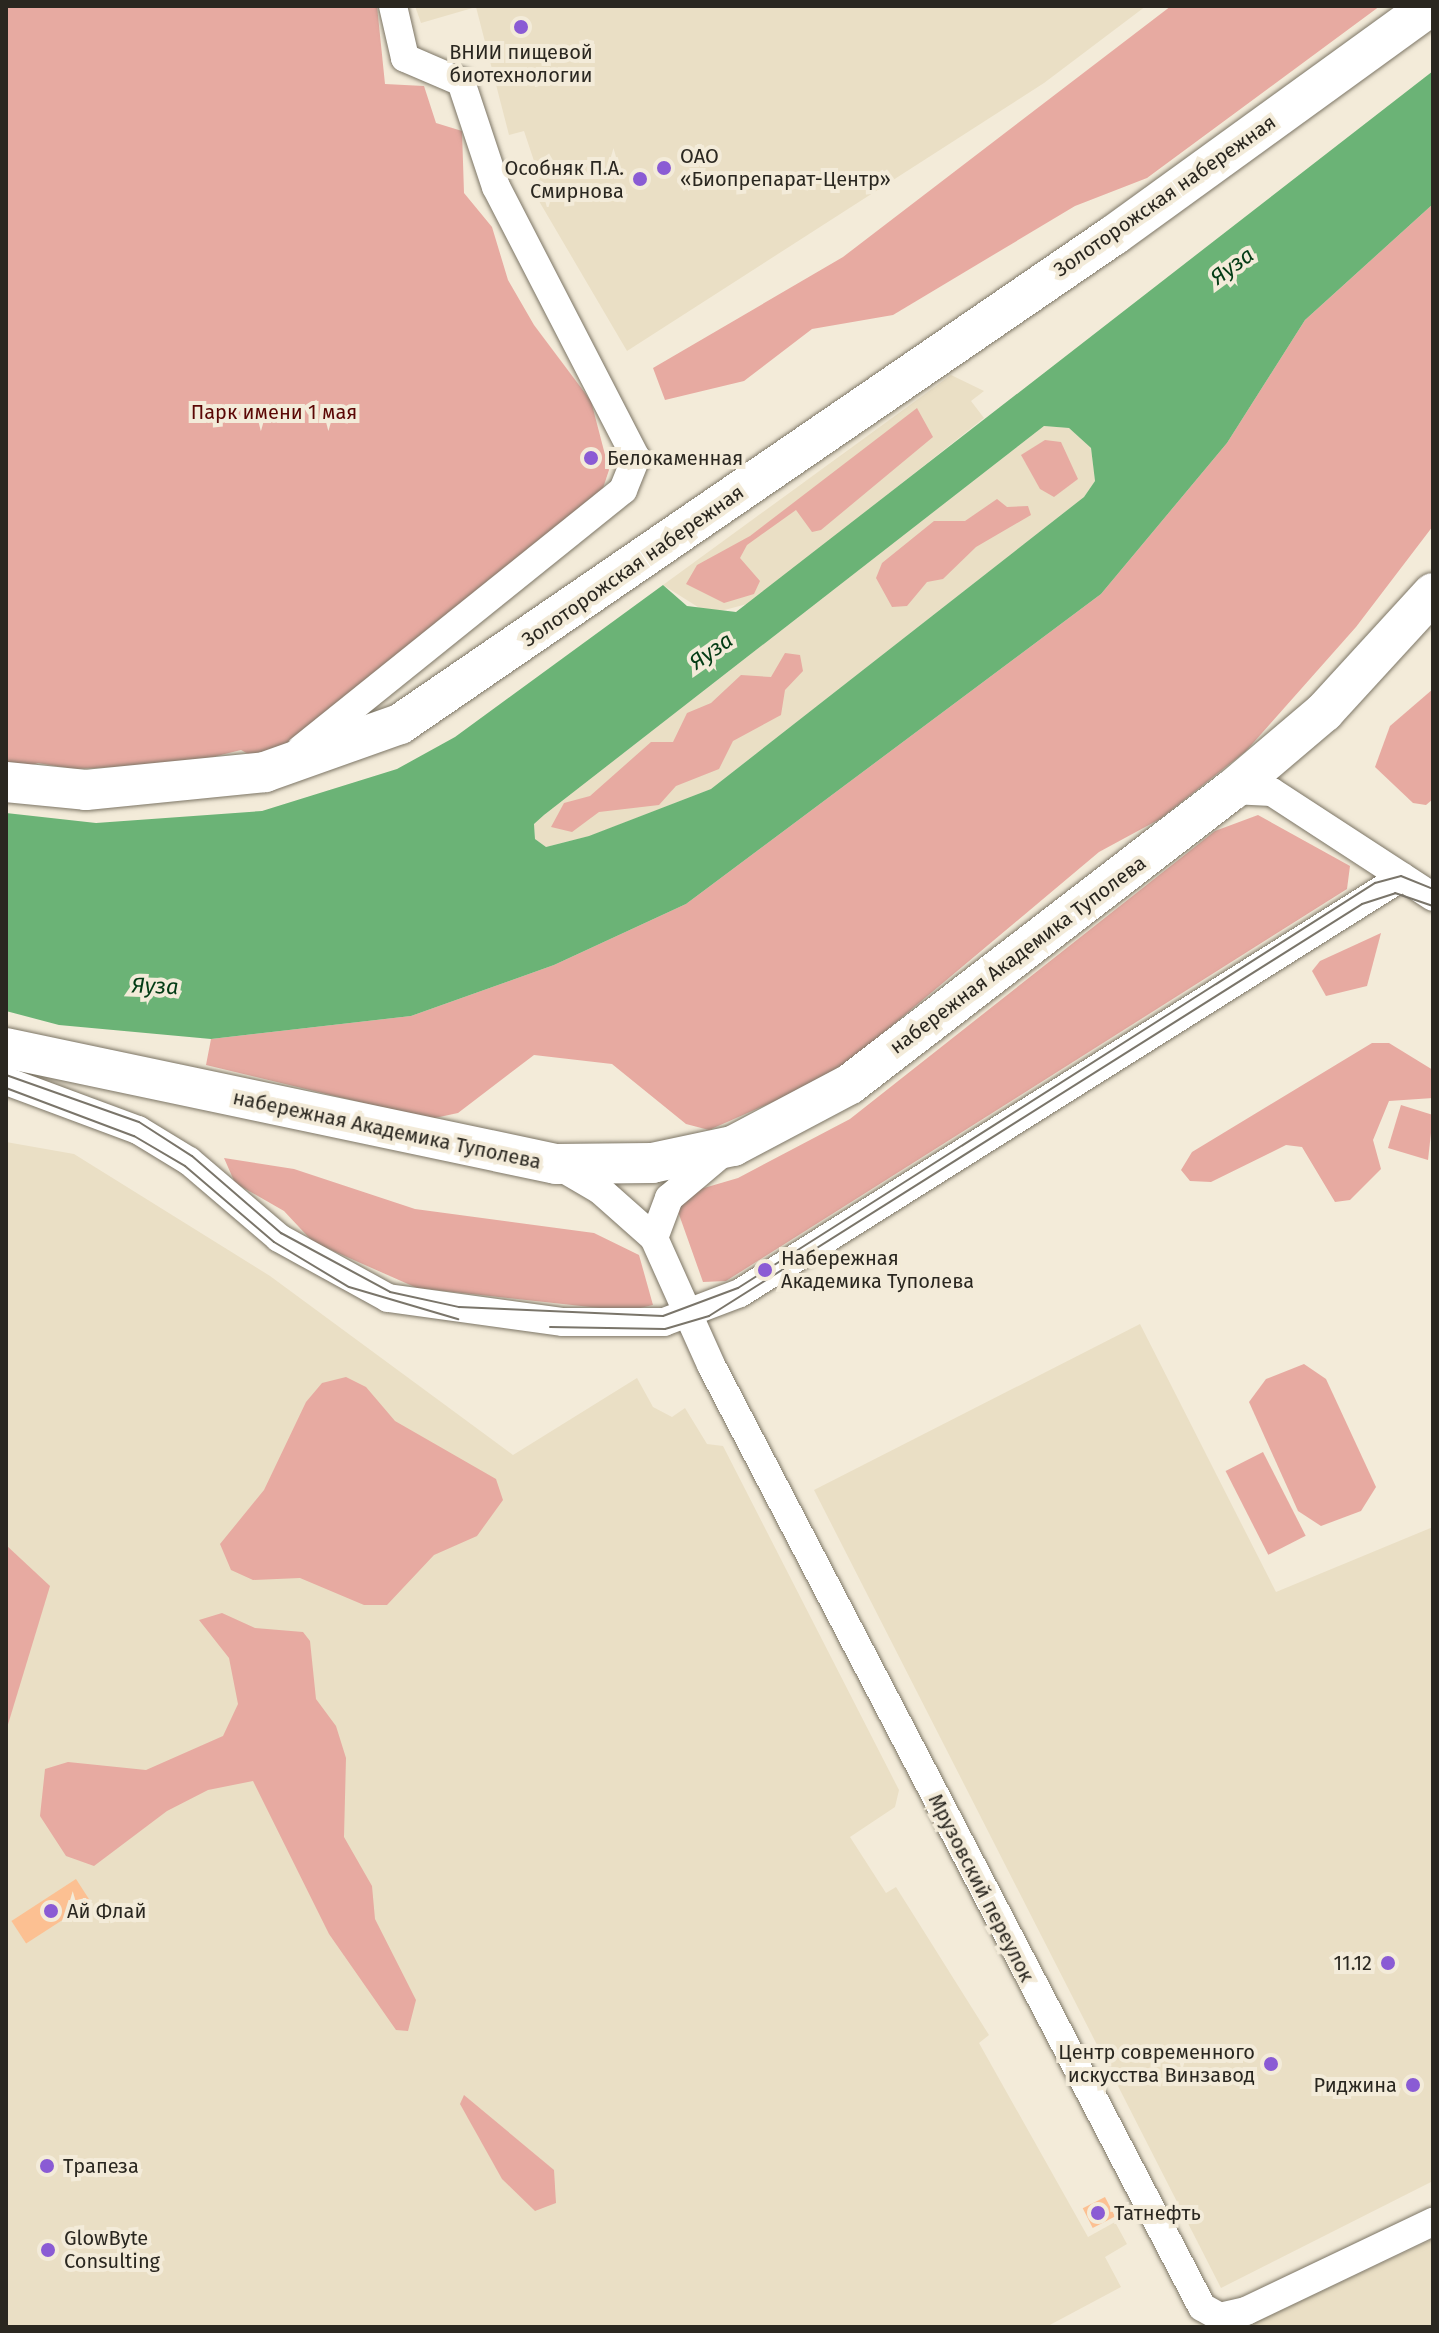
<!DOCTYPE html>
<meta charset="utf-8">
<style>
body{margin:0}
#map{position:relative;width:1439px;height:2333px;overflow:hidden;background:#f3ebd9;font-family:"Fira Sans",sans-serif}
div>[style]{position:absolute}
.built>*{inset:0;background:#eadfc5}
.green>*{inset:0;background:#e7aaa1;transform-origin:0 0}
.water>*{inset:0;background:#6bb376}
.building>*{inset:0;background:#fcc092;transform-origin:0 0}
.roads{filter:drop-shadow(0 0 2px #7c7565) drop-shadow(0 0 2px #7c7565)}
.street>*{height:28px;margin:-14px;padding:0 14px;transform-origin:14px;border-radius:14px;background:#fff}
.secondary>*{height:40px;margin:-20px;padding:0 20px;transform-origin:20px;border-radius:20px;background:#fff}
.tram>*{height:2px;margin:-1px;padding:0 1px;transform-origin:1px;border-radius:1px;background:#7a756a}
.dots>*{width:22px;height:22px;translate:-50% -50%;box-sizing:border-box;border:4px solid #f3ebd9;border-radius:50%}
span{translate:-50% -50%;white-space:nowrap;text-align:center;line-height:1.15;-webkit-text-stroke:8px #f3ebd9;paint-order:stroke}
.poi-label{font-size:20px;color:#2a2720}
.left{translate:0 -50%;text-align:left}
.right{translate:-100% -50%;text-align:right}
.street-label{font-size:20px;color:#2a2720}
.park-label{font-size:20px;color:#5b0705}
.water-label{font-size:22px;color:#023b14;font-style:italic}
.frame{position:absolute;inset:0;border:8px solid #2a2720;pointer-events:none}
</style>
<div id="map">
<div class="built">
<div style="clip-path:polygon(415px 6px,1146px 6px,1044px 83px,627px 351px,529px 184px,540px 179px,524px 131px,509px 135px,476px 7px,421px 23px)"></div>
<div style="clip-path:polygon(951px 375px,984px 391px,971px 401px,984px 418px,751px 603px,709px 614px,663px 585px)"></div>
<div style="clip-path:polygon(1044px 426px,1069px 428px,1091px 448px,1095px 481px,1084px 497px,711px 789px,590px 836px,546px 847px,535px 839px,534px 824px,544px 815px)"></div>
<div style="clip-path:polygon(6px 1142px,74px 1154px,270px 1276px,513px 1455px,637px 1378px,653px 1407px,672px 1417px,685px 1408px,707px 1444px,723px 1446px,899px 1790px,895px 1807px,850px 1837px,886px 1893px,896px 1887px,989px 2035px,979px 2043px,1088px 2237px,1115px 2222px,1127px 2244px,1105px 2257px,1121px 2287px,1046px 2327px,6px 2327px)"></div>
<div style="clip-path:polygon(1140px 1324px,1276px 1592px,1433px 1527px,1433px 2181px,1221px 2288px,814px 1490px)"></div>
<div style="clip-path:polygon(1433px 2239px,1433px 2327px,1246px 2327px)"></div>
</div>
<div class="green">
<div style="clip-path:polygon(6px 6px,377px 6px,385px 84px,424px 86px,436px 123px,462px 131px,464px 193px,492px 227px,508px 280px,534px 325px,591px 401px,609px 470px,603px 488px,308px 734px,254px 757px,241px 750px,185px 764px,73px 769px,38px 763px,6px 774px)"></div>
<div style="clip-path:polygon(1171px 6px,1380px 6px,1147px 178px,1075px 206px,893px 315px,812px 329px,744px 381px,665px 400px,653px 368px,843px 257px)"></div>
<div style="clip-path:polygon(1433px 204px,1433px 526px,1356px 627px,1246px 751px,1160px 819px,1099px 852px,832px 1076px,709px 1130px,686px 1124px,612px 1064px,534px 1055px,458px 1113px,430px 1119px,206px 1065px,211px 1039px,411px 1016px,554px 965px,686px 904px,1101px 594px,1227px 443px,1305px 320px)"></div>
<div style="clip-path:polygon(917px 408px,933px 437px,821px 530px,812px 532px,796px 510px,747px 545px,740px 558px,760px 581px,754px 594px,724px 603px,686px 584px,697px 565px,750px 536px)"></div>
<div style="clip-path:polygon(1061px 442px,1078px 479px,1054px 497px,1040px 489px,1021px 455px,1045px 440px)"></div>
<div style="clip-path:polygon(997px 499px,1007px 507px,1028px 506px,1031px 515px,976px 547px,943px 579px,927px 582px,907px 606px,892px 607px,876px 578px,882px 563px,934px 521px,965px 521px)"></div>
<div style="clip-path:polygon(785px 653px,800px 655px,803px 671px,785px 690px,781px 715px,733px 741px,719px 769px,676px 786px,659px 805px,599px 812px,572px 832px,551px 827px,564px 803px,590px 796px,651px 742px,673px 742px,687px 713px,711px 703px,741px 675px,771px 677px)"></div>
<div style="clip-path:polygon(1433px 689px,1433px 799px,1426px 805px,1413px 803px,1375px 767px,1390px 726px)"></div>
<div style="clip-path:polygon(1258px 815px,1350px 866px,1347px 889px,726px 1281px,703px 1282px,676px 1206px,687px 1193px,738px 1178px,850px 1119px,1215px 831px)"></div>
<div style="clip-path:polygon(1381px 933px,1367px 986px,1326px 996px,1312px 971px,1320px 961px)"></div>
<div style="clip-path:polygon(1372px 1043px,1389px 1043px,1433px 1070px,1433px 1098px,1389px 1101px,1373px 1140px,1381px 1169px,1350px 1200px,1335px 1202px,1302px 1147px,1286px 1145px,1211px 1182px,1190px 1181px,1181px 1170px,1192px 1152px)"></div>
<div style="clip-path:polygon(1401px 1105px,1433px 1115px,1428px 1160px,1388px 1148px)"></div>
<div style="clip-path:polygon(224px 1158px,294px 1169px,415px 1209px,594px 1233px,639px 1255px,653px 1305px,627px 1311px,417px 1288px,313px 1242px,284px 1211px,235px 1183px)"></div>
<div style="clip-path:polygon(1304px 1364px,1326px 1379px,1376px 1487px,1361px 1511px,1321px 1526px,1298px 1511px,1249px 1402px,1266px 1379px)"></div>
<div style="clip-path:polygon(346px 1377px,366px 1387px,395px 1421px,496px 1479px,503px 1500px,477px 1536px,434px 1555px,387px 1605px,364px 1605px,300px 1578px,253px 1580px,231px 1570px,220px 1544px,264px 1490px,306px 1402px,322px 1383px)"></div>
<div style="left:1263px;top:1452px;width:94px;height:42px;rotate:63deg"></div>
<div style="clip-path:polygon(6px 1545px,50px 1586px,6px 1731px)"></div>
<div style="clip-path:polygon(222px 1613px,255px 1628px,303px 1632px,310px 1641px,316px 1699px,336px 1726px,346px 1758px,344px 1837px,372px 1886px,375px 1919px,416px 2000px,408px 2031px,396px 2030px,329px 1934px,253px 1781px,208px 1790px,167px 1811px,94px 1866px,66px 1856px,40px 1816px,45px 1769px,68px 1762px,146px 1770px,223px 1736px,238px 1704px,229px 1658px,199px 1620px)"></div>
<div style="clip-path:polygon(464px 2095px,554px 2170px,556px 2203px,535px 2211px,502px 2179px,460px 2104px)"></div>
</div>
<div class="water">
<div style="clip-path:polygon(evenodd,1433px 71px,1433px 204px,1305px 320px,1227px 443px,1101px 594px,686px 904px,554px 965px,411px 1016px,211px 1039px,59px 1025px,6px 1011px,6px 813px,96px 823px,262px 811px,397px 769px,455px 737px,663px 585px,687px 606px,736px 612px,1433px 71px,1044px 426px,1069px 428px,1091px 448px,1095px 481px,1084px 497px,711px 789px,589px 836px,546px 847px,535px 839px,534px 824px,544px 815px,1044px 426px)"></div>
</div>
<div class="building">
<div style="left:76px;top:1879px;width:27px;height:77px;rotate:57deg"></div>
<div style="left:1105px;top:2197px;width:22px;height:25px;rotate:63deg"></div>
</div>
<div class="roads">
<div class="street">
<div style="left:301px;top:749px;width:413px;rotate:-38.8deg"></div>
<div style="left:623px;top:490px;width:35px;rotate:-68deg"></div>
<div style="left:636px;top:458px;width:305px;rotate:-117.3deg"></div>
<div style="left:496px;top:187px;width:111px;rotate:-108.4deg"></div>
<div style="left:461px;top:82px;width:61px;rotate:-156.8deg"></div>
<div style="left:405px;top:58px;width:53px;rotate:-103deg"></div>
<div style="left:1232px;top:790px;width:40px;rotate:2.9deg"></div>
<div style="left:1272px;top:792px;width:192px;rotate:33.1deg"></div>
<div style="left:6px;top:1081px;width:141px;rotate:20.4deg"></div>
<div style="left:138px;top:1130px;width:60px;rotate:31.3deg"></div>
<div style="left:189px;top:1161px;width:118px;rotate:40.5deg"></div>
<div style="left:279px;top:1238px;width:124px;rotate:28.8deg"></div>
<div style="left:388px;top:1298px;width:177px;rotate:7.8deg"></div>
<div style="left:563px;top:1322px;width:101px"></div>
<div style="left:664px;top:1322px;width:81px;rotate:-20.9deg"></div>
<div style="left:740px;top:1293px;width:782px;rotate:-32.15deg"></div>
<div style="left:557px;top:1165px;width:50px;rotate:30.2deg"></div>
<div style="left:600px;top:1190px;width:72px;rotate:41.6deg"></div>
<div style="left:654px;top:1238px;width:139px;rotate:65.8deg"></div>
<div style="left:711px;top:1365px;width:1062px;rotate:62.47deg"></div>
<div style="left:1202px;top:2307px;width:21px;rotate:29deg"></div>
<div style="left:1220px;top:2317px;width:27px;rotate:-13deg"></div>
<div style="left:1246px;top:2311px;width:207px;rotate:-25.5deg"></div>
<div style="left:654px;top:1238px;width:43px;rotate:-69.4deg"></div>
<div style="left:669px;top:1198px;width:67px;rotate:-40.1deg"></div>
</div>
<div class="secondary">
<div style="left:6px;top:782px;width:80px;rotate:5.7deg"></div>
<div style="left:86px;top:790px;width:180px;rotate:-5.7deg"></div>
<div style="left:265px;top:772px;width:143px;rotate:-19.6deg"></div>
<div style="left:400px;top:724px;width:865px;rotate:-34.41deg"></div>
<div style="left:1114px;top:235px;width:390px;rotate:-35.9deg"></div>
<div style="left:6px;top:1048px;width:562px;rotate:11.91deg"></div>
<div style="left:556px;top:1164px;width:96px;rotate:-0.6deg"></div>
<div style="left:652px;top:1163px;width:83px;rotate:-11.9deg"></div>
<div style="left:733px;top:1146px;width:132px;rotate:-27.9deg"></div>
<div style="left:850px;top:1084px;width:482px;rotate:-37.6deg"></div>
<div style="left:1232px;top:790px;width:121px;rotate:-40.3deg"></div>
<div style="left:1324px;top:712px;width:161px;rotate:-47.5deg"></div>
</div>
</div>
<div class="tram">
<div style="left:6px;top:1075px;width:141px;rotate:19.5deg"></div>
<div style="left:139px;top:1122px;width:63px;rotate:32.7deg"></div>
<div style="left:192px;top:1156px;width:118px;rotate:40.9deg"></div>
<div style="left:281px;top:1233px;width:124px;rotate:28.4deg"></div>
<div style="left:390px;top:1292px;width:71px;rotate:12.3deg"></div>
<div style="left:459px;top:1307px;width:204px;rotate:2.5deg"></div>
<div style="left:663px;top:1316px;width:80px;rotate:-20.5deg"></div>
<div style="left:738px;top:1288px;width:755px;rotate:-32.45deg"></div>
<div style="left:1375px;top:883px;width:27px;rotate:-15deg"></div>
<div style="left:1401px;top:876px;width:35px;rotate:22deg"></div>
<div style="left:6px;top:1088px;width:137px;rotate:20.6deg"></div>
<div style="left:134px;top:1136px;width:59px;rotate:30.5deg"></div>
<div style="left:185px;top:1166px;width:117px;rotate:40.5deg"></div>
<div style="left:274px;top:1242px;width:87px;rotate:31deg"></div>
<div style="left:349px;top:1287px;width:114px;rotate:16.4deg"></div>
<div style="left:550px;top:1327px;width:115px;rotate:1deg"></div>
<div style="left:665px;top:1329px;width:46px;rotate:-16.5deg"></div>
<div style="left:709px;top:1316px;width:772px;rotate:-32.25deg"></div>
<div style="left:1362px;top:904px;width:35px;rotate:-18deg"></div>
<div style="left:1395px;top:893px;width:40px;rotate:18.9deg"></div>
</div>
<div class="dots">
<div style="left:521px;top:27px;background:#8a5bd4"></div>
<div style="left:664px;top:168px;background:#8a5bd4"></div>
<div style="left:640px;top:179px;background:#8a5bd4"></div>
<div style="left:591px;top:458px;background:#8a5bd4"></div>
<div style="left:765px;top:1270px;background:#8a5bd4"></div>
<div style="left:51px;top:1911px;background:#8a5bd4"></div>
<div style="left:1388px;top:1963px;background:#8a5bd4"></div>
<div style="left:1271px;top:2064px;background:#8a5bd4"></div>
<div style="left:1413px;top:2085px;background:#8a5bd4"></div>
<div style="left:47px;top:2166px;background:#8a5bd4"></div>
<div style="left:1098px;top:2213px;background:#8a5bd4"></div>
<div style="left:48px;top:2250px;background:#8a5bd4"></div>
</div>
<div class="poi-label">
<span style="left:521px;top:64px">ВНИИ пищевой<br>биотехнологии</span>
<span class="left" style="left:680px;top:168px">ОАО<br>«Биопрепарат-Центр»</span>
<span class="right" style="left:624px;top:180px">Особняк П.А.<br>Смирнова</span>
<span class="left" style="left:607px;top:458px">Белокаменная</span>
<span class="left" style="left:781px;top:1270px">Набережная<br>Академика Туполева</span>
<span class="left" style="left:67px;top:1911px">Ай Флай</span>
<span class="right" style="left:1372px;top:1963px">11.12</span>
<span class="right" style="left:1255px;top:2064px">Центр современного<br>искусства Винзавод</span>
<span class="right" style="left:1397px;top:2085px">Риджина</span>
<span class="left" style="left:63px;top:2166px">Трапеза</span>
<span class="left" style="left:1114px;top:2213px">Татнефть</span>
<span class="left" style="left:64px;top:2250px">GlowByte<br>Consulting</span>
</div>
<div class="street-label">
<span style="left:1165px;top:196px;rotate:-35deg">Золоторожская набережная</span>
<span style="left:633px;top:566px;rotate:-35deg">Золоторожская набережная</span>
<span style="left:1018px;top:955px;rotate:-37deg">набережная Академика Туполева</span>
<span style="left:387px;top:1130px;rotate:12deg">набережная Академика Туполева</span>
<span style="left:981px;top:1888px;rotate:63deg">Мрузовский переулок</span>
</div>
<div class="park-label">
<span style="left:274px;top:412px">Парк имени 1 мая</span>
</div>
<div class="water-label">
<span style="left:1232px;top:266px;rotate:-36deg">Яуза</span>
<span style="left:711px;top:651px;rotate:-35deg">Яуза</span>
<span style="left:155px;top:986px;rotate:2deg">Яуза</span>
</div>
<div class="frame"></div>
</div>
